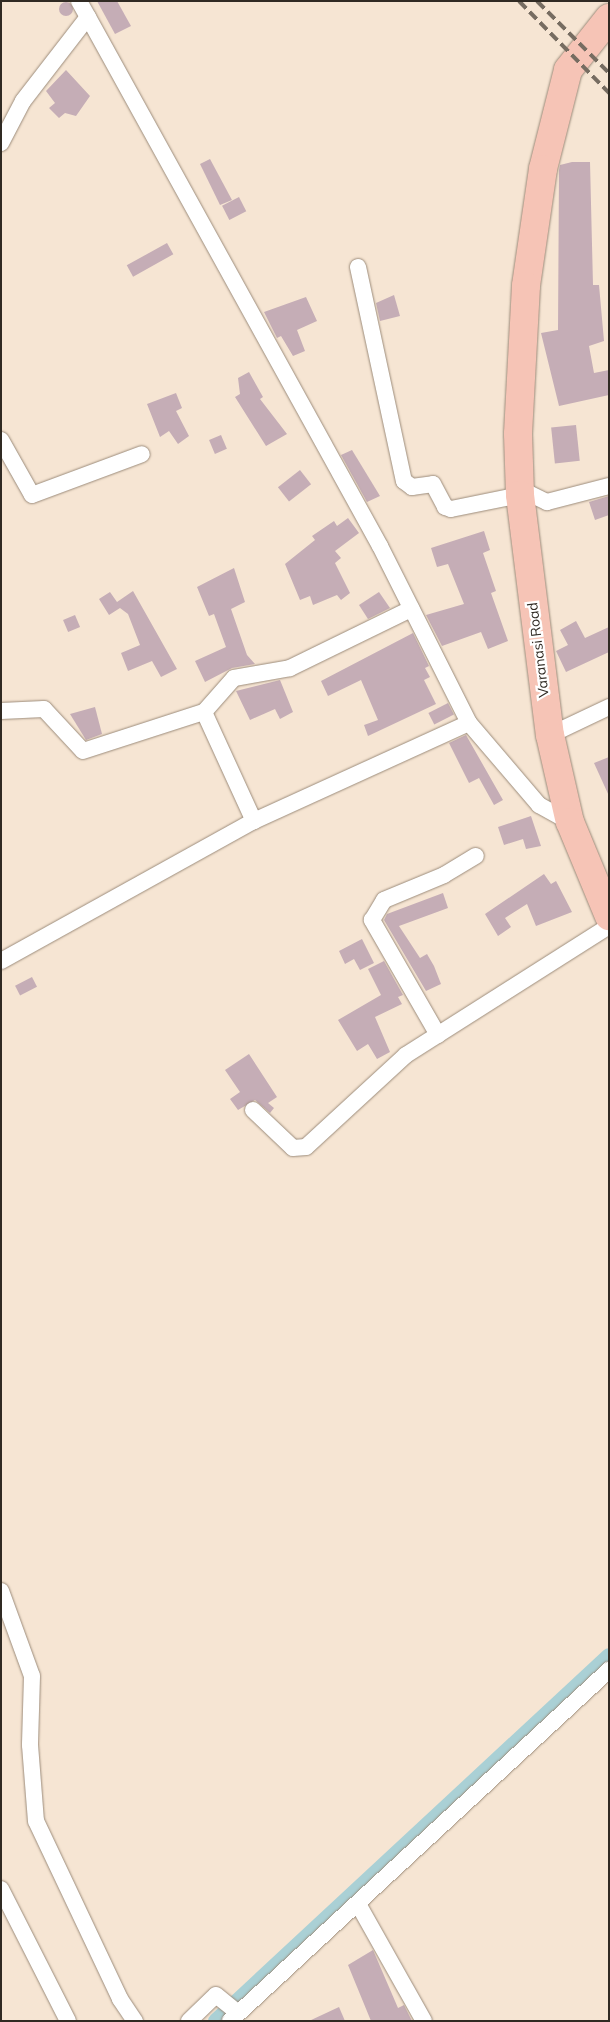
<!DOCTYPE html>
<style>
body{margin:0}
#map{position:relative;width:610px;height:2022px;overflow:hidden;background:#f6e5d3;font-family:Mulish,sans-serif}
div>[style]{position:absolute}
.canal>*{height:16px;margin:-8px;padding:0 8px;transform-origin:8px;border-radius:8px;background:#aad0d5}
.building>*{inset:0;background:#c5adb6;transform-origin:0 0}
.round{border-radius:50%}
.roads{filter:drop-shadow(0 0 1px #9c8c7b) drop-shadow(0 0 1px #9c8c7b)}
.minor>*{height:16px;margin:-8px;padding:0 8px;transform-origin:8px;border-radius:8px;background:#fff}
.trunk>*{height:28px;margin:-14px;padding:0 14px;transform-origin:14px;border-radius:14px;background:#f6c4b6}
.rail>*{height:4px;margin-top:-2px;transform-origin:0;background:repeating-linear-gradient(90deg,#766c61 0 10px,transparent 0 15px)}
span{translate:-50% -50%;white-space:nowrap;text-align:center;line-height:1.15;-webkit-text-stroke:4.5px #fff;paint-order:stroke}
.street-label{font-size:14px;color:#302a23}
.frame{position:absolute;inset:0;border:2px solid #302a23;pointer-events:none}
</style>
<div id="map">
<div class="canal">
<div style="left:216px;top:2021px;width:536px;rotate:-42.88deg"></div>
</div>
<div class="building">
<div style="clip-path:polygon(97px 1px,117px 1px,131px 26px,115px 34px)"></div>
<div class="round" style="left:59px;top:2px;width:14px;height:14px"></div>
<div style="clip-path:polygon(66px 70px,90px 96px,76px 116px,65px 113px,59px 118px,49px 108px,55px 103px,46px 91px)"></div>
<div style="clip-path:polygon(210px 159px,232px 200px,220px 205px,200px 164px)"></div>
<div style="clip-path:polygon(572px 162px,590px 162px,593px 285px,599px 285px,604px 341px,589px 346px,594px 373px,609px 370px,609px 395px,559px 406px,541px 333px,558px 330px,559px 170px,560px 165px)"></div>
<div style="left:239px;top:197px;width:16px;height:19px;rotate:63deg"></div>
<div style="left:167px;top:243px;width:13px;height:46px;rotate:61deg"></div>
<div style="clip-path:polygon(394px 295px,400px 316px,380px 321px,376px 303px)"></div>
<div style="clip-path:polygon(306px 297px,317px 321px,297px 330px,305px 351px,293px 356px,281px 336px,277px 338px,264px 312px)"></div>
<div style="clip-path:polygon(249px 372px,263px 397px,260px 399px,287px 434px,266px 446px,235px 397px,240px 394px,238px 378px)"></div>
<div style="clip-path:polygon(176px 393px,182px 408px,176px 411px,189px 436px,178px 444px,169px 431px,160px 437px,147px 404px)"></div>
<div style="left:576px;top:425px;width:36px;height:25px;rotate:84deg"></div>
<div style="left:221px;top:435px;width:15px;height:13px;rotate:67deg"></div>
<div style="clip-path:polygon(352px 450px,380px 496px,367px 502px,341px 455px)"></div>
<div style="left:300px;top:470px;width:18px;height:28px;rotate:52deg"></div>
<div style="clip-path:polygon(609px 496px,609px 515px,595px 520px,589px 502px)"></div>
<div style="clip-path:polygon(348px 518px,359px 533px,335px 551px,341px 558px,335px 563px,350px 593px,341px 600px,337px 595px,313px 605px,310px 596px,300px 600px,285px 564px,315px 540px,312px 536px,334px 521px,337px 526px)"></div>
<div style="clip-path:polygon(484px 531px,490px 550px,483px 553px,496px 591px,491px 593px,508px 641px,488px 649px,481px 632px,442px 646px,426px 615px,464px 604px,448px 564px,437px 567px,431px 548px)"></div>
<div style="clip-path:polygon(234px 568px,245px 602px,231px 609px,247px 655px,255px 664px,232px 668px,205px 682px,195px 661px,226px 647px,214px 614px,209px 616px,197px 587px)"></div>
<div style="clip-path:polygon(133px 591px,177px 669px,161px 677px,152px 661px,128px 671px,121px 653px,140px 645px,128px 614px,120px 608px,109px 615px,99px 599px,110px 592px,117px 602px)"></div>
<div style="clip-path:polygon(379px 592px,390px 608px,368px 619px,359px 605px)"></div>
<div style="left:75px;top:615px;width:13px;height:13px;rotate:67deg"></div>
<div style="clip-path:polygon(576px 621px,585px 638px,609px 627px,609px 652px,566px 672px,556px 651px,568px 645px,560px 630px)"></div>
<div style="clip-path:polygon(413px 633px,429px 666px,425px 668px,430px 677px,424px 680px,436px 704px,368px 736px,364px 725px,378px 720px,361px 680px,328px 696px,321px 681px)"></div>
<div style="clip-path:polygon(280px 680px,293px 712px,280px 719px,275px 709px,250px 720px,236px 691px)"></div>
<div style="left:448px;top:703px;width:13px;height:22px;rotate:63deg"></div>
<div style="clip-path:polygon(95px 707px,102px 734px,86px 740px,70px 714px)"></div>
<div style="clip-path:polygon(466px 735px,503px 800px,494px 805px,479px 778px,469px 783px,449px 743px)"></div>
<div style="clip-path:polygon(609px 757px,609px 796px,594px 763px)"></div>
<div style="clip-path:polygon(531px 816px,541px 846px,526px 849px,523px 839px,504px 845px,498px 827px)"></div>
<div style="clip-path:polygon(544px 874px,551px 884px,556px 881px,572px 912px,536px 926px,527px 904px,505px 918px,511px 927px,498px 936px,485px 914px)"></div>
<div style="clip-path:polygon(443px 893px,448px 908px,399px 926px,420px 958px,427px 954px,434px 966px,441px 984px,426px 991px,384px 920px,387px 914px)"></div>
<div style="clip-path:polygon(362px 939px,374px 963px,360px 970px,354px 959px,345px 964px,339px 951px)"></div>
<div style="clip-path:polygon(384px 961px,403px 995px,398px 997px,402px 1004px,375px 1017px,390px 1052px,377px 1059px,368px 1044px,357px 1051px,338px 1020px,381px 995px,368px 969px)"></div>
<div style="left:32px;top:977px;width:11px;height:19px;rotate:63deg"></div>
<div style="clip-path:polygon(249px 1054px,277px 1097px,268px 1103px,274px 1108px,270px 1113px,255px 1100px,238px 1110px,230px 1099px,240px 1092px,225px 1070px)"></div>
<div style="clip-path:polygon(373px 1950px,398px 2008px,404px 2005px,412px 2021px,371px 2021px,348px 1965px)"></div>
<div style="clip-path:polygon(339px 2007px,345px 2021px,309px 2021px)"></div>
</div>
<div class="roads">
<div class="minor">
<div style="left:79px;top:1px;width:18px;rotate:61deg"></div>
<div style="left:1px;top:143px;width:47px;rotate:-62.4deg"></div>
<div style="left:23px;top:101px;width:106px;rotate:-52.3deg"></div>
<div style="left:88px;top:17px;width:604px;rotate:61.1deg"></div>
<div style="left:380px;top:546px;width:198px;rotate:63.3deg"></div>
<div style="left:469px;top:723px;width:108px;rotate:49.5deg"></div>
<div style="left:539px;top:805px;width:35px;rotate:29deg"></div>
<div style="left:358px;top:267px;width:219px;rotate:77.9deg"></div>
<div style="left:404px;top:481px;width:10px;rotate:37deg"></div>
<div style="left:412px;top:487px;width:21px;rotate:-8deg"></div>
<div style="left:433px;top:484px;width:26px;rotate:62deg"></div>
<div style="left:445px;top:507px;width:6px;rotate:18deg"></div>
<div style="left:451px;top:509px;width:70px;rotate:-11.5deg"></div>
<div style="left:1px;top:440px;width:63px;rotate:60.6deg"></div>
<div style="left:32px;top:495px;width:117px;rotate:-20.4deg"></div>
<div style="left:520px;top:489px;width:30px;rotate:26deg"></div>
<div style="left:547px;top:502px;width:64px;rotate:-14.5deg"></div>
<div style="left:1px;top:711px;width:43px;rotate:-2.7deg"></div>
<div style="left:44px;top:709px;width:57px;rotate:47.1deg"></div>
<div style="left:83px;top:751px;width:127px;rotate:-17.9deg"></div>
<div style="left:204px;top:712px;width:120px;rotate:65.4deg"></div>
<div style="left:204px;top:712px;width:45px;rotate:-48.6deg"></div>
<div style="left:234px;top:678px;width:57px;rotate:-10.1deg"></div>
<div style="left:290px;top:668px;width:135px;rotate:-26deg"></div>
<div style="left:550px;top:735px;width:65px;rotate:-25.4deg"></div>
<div style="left:1px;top:961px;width:289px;rotate:-29deg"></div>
<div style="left:254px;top:821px;width:236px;rotate:-24.5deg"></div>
<div style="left:438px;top:1035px;width:133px;rotate:-119.9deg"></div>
<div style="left:372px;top:920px;width:23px;rotate:-59deg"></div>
<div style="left:384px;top:900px;width:65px;rotate:-22.6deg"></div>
<div style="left:444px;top:875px;width:37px;rotate:-31deg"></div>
<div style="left:253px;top:1110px;width:55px;rotate:43.5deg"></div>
<div style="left:293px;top:1148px;width:13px;rotate:-4deg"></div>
<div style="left:306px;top:1147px;width:136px;rotate:-42.6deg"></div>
<div style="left:406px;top:1055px;width:241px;rotate:-32.4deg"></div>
<div style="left:1px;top:1591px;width:90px;rotate:70deg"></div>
<div style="left:32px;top:1676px;width:69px;rotate:91.7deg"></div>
<div style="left:30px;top:1745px;width:76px;rotate:85.5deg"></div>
<div style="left:36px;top:1821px;width:197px;rotate:64.7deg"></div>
<div style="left:120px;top:1999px;width:27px;rotate:56deg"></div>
<div style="left:1px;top:1889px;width:148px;rotate:63.1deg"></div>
<div style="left:358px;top:1904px;width:134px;rotate:60.6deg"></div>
<div style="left:189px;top:2021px;width:37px;rotate:-44deg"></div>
<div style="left:216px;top:1995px;width:28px;rotate:39deg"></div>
<div style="left:230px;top:2021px;width:517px;rotate:-42.8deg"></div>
</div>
<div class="trunk">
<div style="left:609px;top:18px;width:66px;rotate:128.3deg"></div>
<div style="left:568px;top:70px;width:102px;rotate:104.2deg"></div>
<div style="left:543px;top:169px;width:118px;rotate:98.3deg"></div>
<div style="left:526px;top:286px;width:148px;rotate:93.1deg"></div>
<div style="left:518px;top:434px;width:61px;rotate:88.1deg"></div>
<div style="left:520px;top:495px;width:242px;rotate:82.9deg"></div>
<div style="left:550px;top:735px;width:89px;rotate:77.1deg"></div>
<div style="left:570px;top:822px;width:102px;rotate:67.5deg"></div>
</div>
</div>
<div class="rail">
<div style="left:519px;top:1px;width:129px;rotate:45.6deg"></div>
<div style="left:537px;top:1px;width:102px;rotate:45deg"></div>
</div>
<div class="street-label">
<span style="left:538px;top:650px;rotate:-97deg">Varanasi Road</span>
</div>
<div class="frame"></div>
</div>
